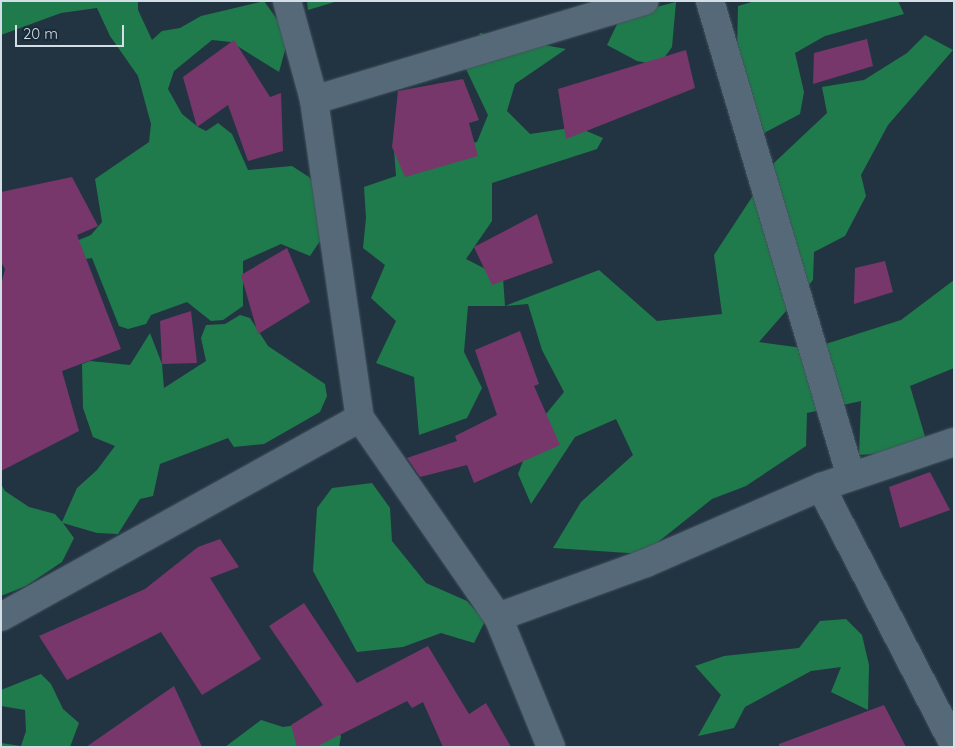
<!DOCTYPE html>
<style>
body{margin:0}
#map{position:relative;width:955px;height:748px;overflow:hidden;background:#223442;font-family:Quicksand,sans-serif}
div>[style]{position:absolute}
.forest>*{inset:0;background:#1f7b4b}
.building>*{inset:0;background:#77376b}
.roads{filter:drop-shadow(0 0 1px #42525d) drop-shadow(0 0 1px #42525d)}
.minor>*{height:28px;margin:-14px;padding:0 14px;transform-origin:14px;border-radius:14px;background:#556978}
span{translate:-50% -50%;white-space:nowrap;text-align:center;line-height:1.15;-webkit-text-stroke:5px #192a38;paint-order:stroke}
.frame{position:absolute;inset:0;border:2px solid #d3dee7;pointer-events:none}
.scale{position:absolute;left:15px;top:25px;width:109px;height:22px;box-sizing:border-box;border:2px solid #d3dee7;border-top:0;padding-left:6px;font-size:15px;line-height:18px;white-space:nowrap;color:#d3dee7;-webkit-text-stroke:4px #192a38;paint-order:stroke}
</style>
<div id="map">
<div class="forest">
<div style="clip-path:polygon(1px 1px,138px 1px,138px 10px,152px 40px,162px 31px,180px 28px,201px 16px,264px 1px,289px 36px,279px 72px,231px 42px,212px 40px,174px 71px,168px 89px,182px 114px,198px 127px,206px 131px,218px 123px,232px 134px,248px 170px,292px 166px,309px 177px,323px 200px,325px 220px,320px 241px,310px 256px,281px 244px,243px 261px,243px 306px,223px 320px,211px 321px,187px 302px,151px 315px,146px 324px,128px 329px,119px 326px,92px 258px,79px 260px,74px 242px,91px 235px,102px 222px,95px 179px,149px 142px,151px 124px,138px 76px,110px 36px,97px 8px,61px 13px,1px 35px)"></div>
<div style="clip-path:polygon(307px 1px,338px 1px,308px 10px)"></div>
<div style="clip-path:polygon(755px 1px,898px 1px,904px 14px,825px 36px,795px 53px,804px 92px,800px 114px,764px 133px,737px 50px,738px 6px)"></div>
<div style="clip-path:polygon(676px 2px,672px 47px,659px 65px,637px 61px,607px 45px,621px 16px)"></div>
<div style="clip-path:polygon(480px 33px,566px 49px,515px 84px,507px 111px,530px 134px,577px 127px,603px 138px,597px 149px,492px 183px,492px 221px,466px 259px,503px 278px,505px 306px,599px 270px,657px 321px,722px 314px,714px 255px,775px 162px,827px 113px,822px 87px,864px 80px,907px 53px,925px 35px,953px 50px,888px 125px,861px 175px,866px 196px,845px 236px,814px 252px,813px 280px,759px 342px,810px 349px,901px 320px,954px 280px,954px 368px,910px 386px,929px 450px,859px 455px,861px 401px,807px 413px,806px 446px,746px 486px,712px 499px,643px 554px,553px 548px,581px 502px,633px 455px,616px 419px,575px 437px,531px 504px,518px 474px,537px 425px,564px 392px,542px 350px,528px 304px,505px 306px,468px 306px,464px 352px,482px 388px,467px 418px,419px 435px,414px 377px,376px 363px,396px 321px,371px 298px,385px 265px,363px 248px,366px 218px,364px 187px,396px 176px,394px 150px,431px 150px,477px 142px,488px 115px,466px 69px)"></div>
<div style="clip-path:polygon(240px 315px,250px 318px,268px 346px,325px 384px,327px 396px,320px 412px,264px 444px,234px 447px,228px 438px,160px 464px,153px 496px,140px 499px,118px 534px,97px 533px,63px 523px,74px 538px,62px 562px,26px 586px,1px 596px,1px 484px,5px 491px,29px 507px,55px 514px,62px 522px,77px 488px,97px 470px,115px 446px,93px 437px,83px 408px,82px 364px,90px 361px,130px 365px,150px 333px,162px 364px,164px 388px,206px 361px,201px 338px,206px 325px,225px 324px)"></div>
<div style="clip-path:polygon(372px 483px,390px 508px,392px 541px,426px 583px,467px 601px,485px 621px,474px 643px,441px 633px,403px 647px,357px 652px,313px 571px,317px 508px,332px 488px)"></div>
<div style="clip-path:polygon(846px 619px,862px 635px,869px 665px,868px 710px,831px 692px,841px 667px,811px 671px,745px 707px,734px 728px,698px 736px,721px 695px,695px 666px,724px 656px,799px 648px,820px 621px)"></div>
<div style="clip-path:polygon(41px 674px,51px 684px,63px 709px,79px 723px,70px 747px,1px 747px,1px 743px,21px 746px,26px 731px,25px 710px,1px 706px,1px 690px)"></div>
<div style="clip-path:polygon(261px 720px,283px 727px,331px 720px,341px 736px,339px 747px,225px 747px)"></div>
</div>
<div class="building">
<div style="clip-path:polygon(867px 39px,873px 66px,813px 84px,814px 53px)"></div>
<div style="clip-path:polygon(234px 40px,270px 97px,281px 93px,283px 151px,248px 161px,228px 105px,197px 127px,183px 77px)"></div>
<div style="clip-path:polygon(686px 50px,695px 88px,566px 139px,558px 89px)"></div>
<div style="clip-path:polygon(463px 79px,479px 120px,469px 123px,478px 156px,405px 177px,392px 147px,398px 91px)"></div>
<div style="clip-path:polygon(72px 177px,98px 226px,77px 235px,121px 349px,62px 371px,79px 431px,1px 471px,1px 285px,5px 269px,1px 262px,1px 192px)"></div>
<div style="clip-path:polygon(537px 214px,553px 263px,492px 285px,474px 247px)"></div>
<div style="clip-path:polygon(287px 248px,310px 302px,258px 334px,241px 275px)"></div>
<div style="clip-path:polygon(885px 261px,893px 292px,854px 304px,855px 268px)"></div>
<div style="clip-path:polygon(191px 311px,197px 363px,162px 364px,160px 321px)"></div>
<div style="clip-path:polygon(520px 331px,539px 384px,534px 386px,560px 445px,474px 483px,467px 465px,420px 477px,407px 458px,457px 441px,455px 436px,497px 415px,475px 350px)"></div>
<div style="clip-path:polygon(930px 472px,950px 510px,900px 528px,889px 487px)"></div>
<div style="clip-path:polygon(220px 539px,239px 567px,210px 578px,261px 659px,202px 695px,161px 632px,67px 680px,39px 636px,145px 589px,198px 547px)"></div>
<div style="clip-path:polygon(304px 603px,357px 683px,428px 646px,469px 714px,486px 703px,511px 747px,443px 747px,423px 702px,412px 708px,407px 701px,316px 747px,297px 747px,291px 725px,323px 705px,269px 626px)"></div>
<div style="clip-path:polygon(174px 686px,202px 747px,86px 747px)"></div>
<div style="clip-path:polygon(884px 705px,906px 747px,779px 747px,779px 744px)"></div>
</div>
<div class="roads">
<div class="minor">
<div style="left:287px;top:1px;width:103px;rotate:74.7deg"></div>
<div style="left:314px;top:100px;width:321px;rotate:81.8deg"></div>
<div style="left:360px;top:418px;width:242px;rotate:55.3deg"></div>
<div style="left:498px;top:617px;width:140px;rotate:67.8deg"></div>
<div style="left:710px;top:1px;width:495px;rotate:73.5deg"></div>
<div style="left:314px;top:100px;width:345px;rotate:-16.7deg"></div>
<div style="left:821px;top:487px;width:290px;rotate:62.7deg"></div>
<div style="left:1px;top:617px;width:410px;rotate:-29deg"></div>
<div style="left:498px;top:617px;width:158px;rotate:-20deg"></div>
<div style="left:646px;top:563px;width:191px;rotate:-23.5deg"></div>
<div style="left:821px;top:487px;width:140px;rotate:-18.7deg"></div>
</div>
</div>
<div class="frame"></div>
<div class="scale">20 m</div>
</div>
